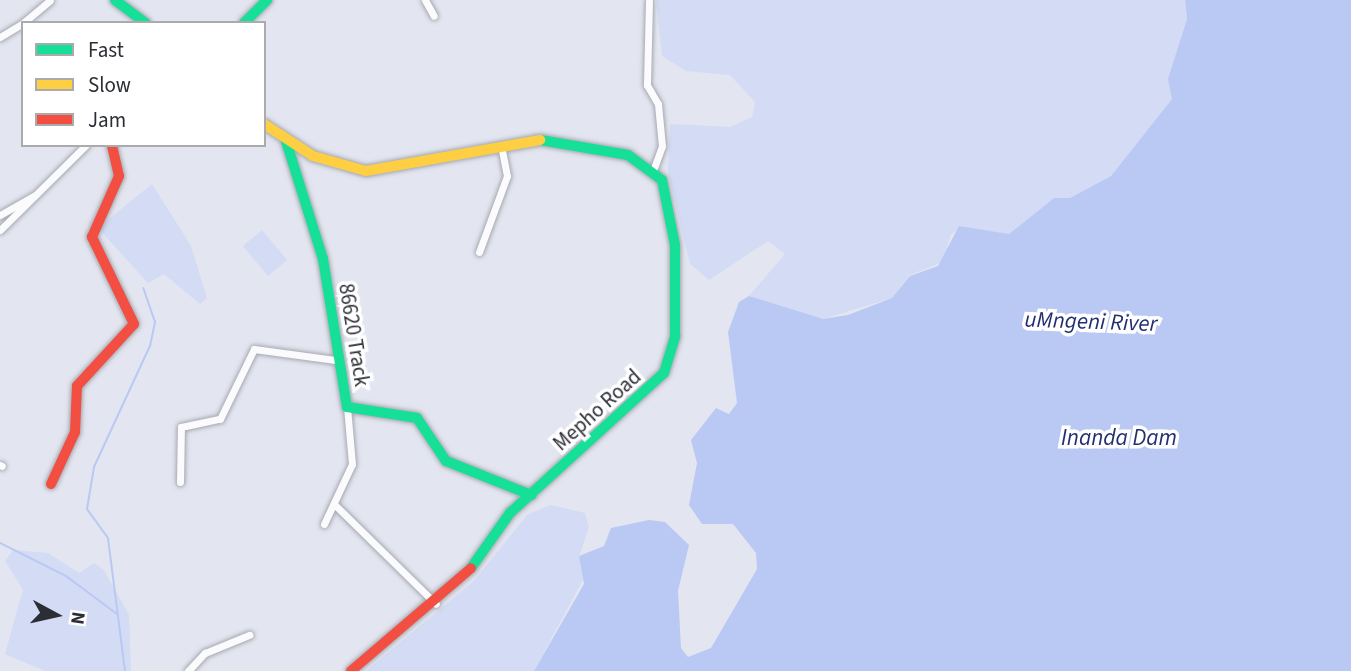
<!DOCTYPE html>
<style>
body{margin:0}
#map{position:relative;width:1351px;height:671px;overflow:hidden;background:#e3e6f0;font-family:"Source Sans 3",sans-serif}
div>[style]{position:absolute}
.green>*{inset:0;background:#d3dbf5;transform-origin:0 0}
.water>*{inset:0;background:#bac8f4}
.stream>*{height:2px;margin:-1px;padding:0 1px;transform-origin:1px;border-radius:1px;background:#bac8f4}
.roads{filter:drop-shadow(0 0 2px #a6a9b1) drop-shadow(0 0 2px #a6a9b1)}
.street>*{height:7px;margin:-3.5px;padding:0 3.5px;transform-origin:3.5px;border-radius:3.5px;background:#fbfbfd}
.fast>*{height:10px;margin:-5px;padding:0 5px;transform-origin:5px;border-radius:5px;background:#16e098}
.slow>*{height:10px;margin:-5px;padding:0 5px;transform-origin:5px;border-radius:5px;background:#ffcf43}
.jam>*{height:10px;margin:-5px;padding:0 5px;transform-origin:5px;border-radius:5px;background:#f24e42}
span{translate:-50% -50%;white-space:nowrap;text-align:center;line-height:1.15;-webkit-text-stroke:7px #fff;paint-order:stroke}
.street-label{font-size:21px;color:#2c2e35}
.water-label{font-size:23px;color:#222e70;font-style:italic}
.legend{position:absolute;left:21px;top:21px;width:245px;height:126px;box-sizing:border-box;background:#fff;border:2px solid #ababae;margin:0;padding:9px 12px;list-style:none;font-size:21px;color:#2c2e35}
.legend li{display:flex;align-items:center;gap:14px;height:35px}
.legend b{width:35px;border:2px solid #ababae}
.north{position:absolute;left:21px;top:580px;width:70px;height:70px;-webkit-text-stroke:5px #fff;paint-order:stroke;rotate:98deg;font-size:19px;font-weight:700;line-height:28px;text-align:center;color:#2c2e35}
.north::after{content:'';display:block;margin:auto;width:24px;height:32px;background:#2c2e35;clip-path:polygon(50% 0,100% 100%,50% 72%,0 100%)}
</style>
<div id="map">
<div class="green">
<div style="clip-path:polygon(656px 0,1185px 0,1187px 19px,1170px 75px,1172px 99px,1111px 176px,1070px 198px,1054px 198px,1009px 234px,963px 227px,951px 234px,943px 262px,910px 275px,892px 298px,823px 319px,780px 311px,749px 296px,785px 254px,768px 241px,709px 280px,690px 264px,668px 172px,670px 124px,730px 127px,752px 117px,755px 102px,730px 75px,686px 71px,662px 56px)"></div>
<div style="clip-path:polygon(152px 184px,191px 246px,207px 298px,200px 304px,164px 274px,148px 283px,98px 228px)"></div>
<div style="left:262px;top:230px;width:39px;height:25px;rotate:50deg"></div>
<div style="clip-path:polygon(550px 505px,585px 513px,589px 527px,579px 556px,586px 574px,534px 671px,366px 671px,474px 581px,527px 515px)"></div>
<div style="clip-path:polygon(13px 550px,48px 553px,79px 573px,94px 563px,104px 570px,129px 615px,131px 671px,45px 671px,5px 654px,23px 590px,5px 561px)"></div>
</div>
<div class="water">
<div style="clip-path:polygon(1185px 0,1351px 0,1351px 671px,534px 671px,584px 584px,579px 556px,604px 546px,611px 528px,649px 520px,665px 522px,689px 545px,678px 591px,681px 648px,688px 657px,711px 648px,757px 569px,756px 553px,733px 524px,702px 524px,689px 505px,697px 463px,691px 440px,716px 408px,729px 414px,737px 403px,728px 332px,739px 302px,749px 296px,823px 319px,848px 315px,892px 298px,910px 276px,938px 266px,959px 226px,1009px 234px,1054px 198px,1070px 198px,1111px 176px,1172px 99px,1168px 79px,1187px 19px)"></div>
</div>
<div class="stream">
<div style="left:0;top:543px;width:74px;rotate:26.6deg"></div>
<div style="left:66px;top:576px;width:64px;rotate:36.7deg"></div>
<div style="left:125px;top:671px;width:134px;rotate:-97.3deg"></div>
<div style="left:108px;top:538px;width:36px;rotate:-126deg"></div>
<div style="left:87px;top:509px;width:43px;rotate:-80.5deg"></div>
<div style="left:94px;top:467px;width:133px;rotate:-65.2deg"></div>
<div style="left:150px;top:346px;width:25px;rotate:-78deg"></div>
<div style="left:155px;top:322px;width:36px;rotate:-109deg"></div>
</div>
<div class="roads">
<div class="street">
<div style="left:425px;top:0;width:18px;rotate:61deg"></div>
<div style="left:649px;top:1px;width:84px;rotate:91.4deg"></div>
<div style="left:647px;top:85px;width:22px;rotate:60deg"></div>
<div style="left:658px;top:104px;width:42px;rotate:84.6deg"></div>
<div style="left:662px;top:146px;width:23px;rotate:110deg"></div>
<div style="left:23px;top:23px;width:35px;rotate:-40deg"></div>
<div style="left:0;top:37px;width:27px;rotate:-31deg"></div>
<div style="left:0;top:215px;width:40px;rotate:-29.7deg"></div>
<div style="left:0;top:230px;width:121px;rotate:-44.7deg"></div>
<div style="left:479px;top:252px;width:81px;rotate:-69.8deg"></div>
<div style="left:507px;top:176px;width:31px;rotate:-101deg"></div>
<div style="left:0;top:465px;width:2px;rotate:27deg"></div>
<div style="left:180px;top:482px;width:55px;rotate:-89deg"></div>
<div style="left:181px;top:427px;width:40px;rotate:-12deg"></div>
<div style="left:220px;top:419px;width:78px;rotate:-64.1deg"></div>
<div style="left:254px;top:349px;width:82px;rotate:7.7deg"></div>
<div style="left:335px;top:505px;width:141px;rotate:44.4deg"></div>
<div style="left:324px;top:524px;width:66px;rotate:-65deg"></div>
<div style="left:352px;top:464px;width:57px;rotate:-95deg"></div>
<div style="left:188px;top:671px;width:25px;rotate:-47deg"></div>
<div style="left:205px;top:653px;width:48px;rotate:-22.2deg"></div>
</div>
<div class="fast">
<div style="left:115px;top:0;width:39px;rotate:37deg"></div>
<div style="left:244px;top:23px;width:33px;rotate:-45deg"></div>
<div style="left:286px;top:141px;width:124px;rotate:72.6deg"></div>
<div style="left:323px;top:259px;width:150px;rotate:80.8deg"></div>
<div style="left:347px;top:407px;width:71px;rotate:8.9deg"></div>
<div style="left:417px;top:418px;width:52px;rotate:56deg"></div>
<div style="left:446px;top:461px;width:92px;rotate:21.8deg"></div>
<div style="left:471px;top:568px;width:67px;rotate:-54.7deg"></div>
<div style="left:510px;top:513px;width:208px;rotate:-42.3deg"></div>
<div style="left:664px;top:373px;width:39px;rotate:-73deg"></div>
<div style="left:675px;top:336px;width:91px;rotate:-90deg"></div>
<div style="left:675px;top:245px;width:66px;rotate:-101.3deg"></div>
<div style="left:662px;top:180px;width:42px;rotate:-143.7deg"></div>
<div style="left:628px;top:155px;width:89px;rotate:-170.3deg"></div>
</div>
<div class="slow">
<div style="left:264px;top:124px;width:59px;rotate:33.1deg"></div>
<div style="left:313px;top:156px;width:55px;rotate:15.8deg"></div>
<div style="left:366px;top:171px;width:177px;rotate:-10.1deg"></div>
</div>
<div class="jam">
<div style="left:51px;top:484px;width:57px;rotate:-65.2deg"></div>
<div style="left:75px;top:432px;width:46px;rotate:-87.5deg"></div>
<div style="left:77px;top:386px;width:84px;rotate:-47.4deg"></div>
<div style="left:134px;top:324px;width:97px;rotate:-115.8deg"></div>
<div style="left:92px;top:237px;width:67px;rotate:-66.1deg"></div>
<div style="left:119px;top:176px;width:32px;rotate:-103deg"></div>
<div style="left:351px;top:671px;width:158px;rotate:-40.6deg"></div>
</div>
</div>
<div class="street-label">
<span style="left:354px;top:335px;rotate:81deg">86620 Track</span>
<span style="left:597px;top:410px;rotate:-42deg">Mepho Road</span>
</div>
<div class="water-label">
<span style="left:1091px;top:322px;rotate:2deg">uMngeni River</span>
<span style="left:1119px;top:438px">Inanda Dam</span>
</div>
<ul class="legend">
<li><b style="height:9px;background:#16e098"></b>Fast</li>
<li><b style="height:9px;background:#ffcf43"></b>Slow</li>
<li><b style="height:9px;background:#f24e42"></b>Jam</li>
</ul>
<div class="north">N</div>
</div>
